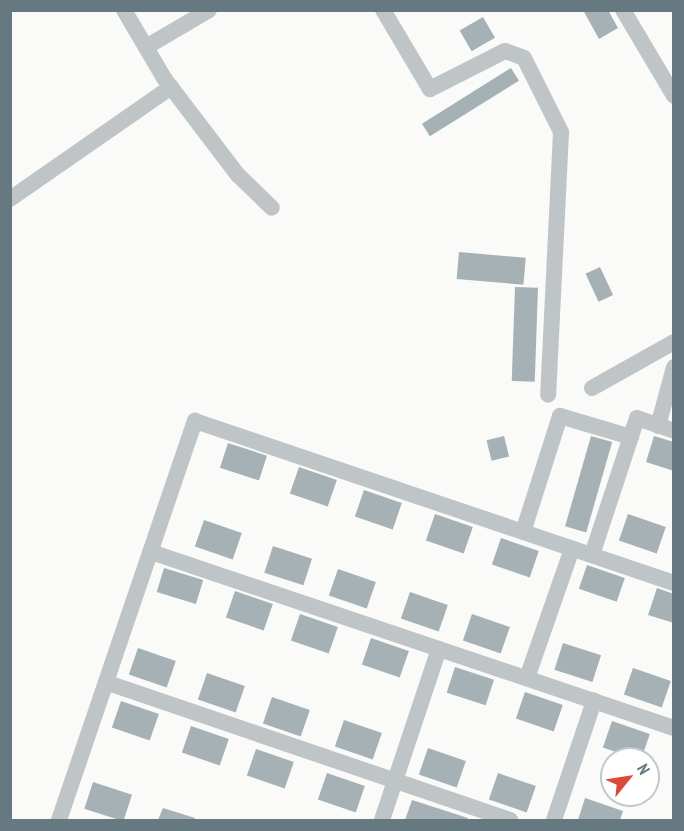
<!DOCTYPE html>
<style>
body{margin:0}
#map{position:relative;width:684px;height:831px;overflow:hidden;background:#fafaf8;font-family:"PT Sans Narrow",sans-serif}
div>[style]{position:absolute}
.building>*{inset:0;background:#a6b1b5;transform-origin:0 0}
.minor>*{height:16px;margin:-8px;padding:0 8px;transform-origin:8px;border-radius:8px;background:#bfc5c7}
span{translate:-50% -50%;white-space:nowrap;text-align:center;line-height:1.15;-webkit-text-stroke:6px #fff;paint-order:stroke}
.frame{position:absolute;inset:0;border:12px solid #667981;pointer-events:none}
.north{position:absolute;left:600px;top:747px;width:60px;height:60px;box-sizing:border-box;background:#fff;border:2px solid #c2c9cd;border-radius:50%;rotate:60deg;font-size:16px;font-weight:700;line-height:24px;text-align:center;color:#667981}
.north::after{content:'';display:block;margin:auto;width:21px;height:27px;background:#da4c38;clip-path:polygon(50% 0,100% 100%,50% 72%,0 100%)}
</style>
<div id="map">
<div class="building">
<div style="clip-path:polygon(583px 10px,608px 10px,618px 28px,599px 39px)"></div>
<div style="left:483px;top:17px;width:24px;height:27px;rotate:60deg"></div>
<div style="left:511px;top:68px;width:15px;height:105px;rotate:58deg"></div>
<div style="left:459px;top:252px;width:67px;height:27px;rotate:5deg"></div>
<div style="left:600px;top:267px;width:31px;height:16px;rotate:65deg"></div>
<div style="left:515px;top:287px;width:23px;height:94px;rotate:2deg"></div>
<div style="left:504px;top:436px;width:21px;height:18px;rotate:76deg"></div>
<div style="left:591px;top:436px;width:22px;height:94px;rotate:16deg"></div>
<div style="clip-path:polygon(654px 436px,674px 442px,674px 471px,646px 462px)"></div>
<div style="left:228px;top:443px;width:41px;height:26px;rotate:18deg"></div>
<div style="left:299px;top:467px;width:40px;height:28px;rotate:19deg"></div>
<div style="left:364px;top:490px;width:40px;height:28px;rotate:19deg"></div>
<div style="left:435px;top:514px;width:40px;height:28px;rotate:19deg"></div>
<div style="left:628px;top:514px;width:40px;height:28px;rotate:19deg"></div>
<div style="left:204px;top:520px;width:40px;height:28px;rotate:19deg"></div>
<div style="left:501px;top:538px;width:40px;height:28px;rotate:19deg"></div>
<div style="left:273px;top:546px;width:41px;height:28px;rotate:18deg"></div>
<div style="left:587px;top:565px;width:40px;height:25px;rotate:19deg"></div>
<div style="left:164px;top:568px;width:41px;height:25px;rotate:17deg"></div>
<div style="left:338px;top:569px;width:40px;height:28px;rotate:19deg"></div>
<div style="clip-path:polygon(657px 588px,674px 594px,674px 623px,648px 615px)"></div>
<div style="left:235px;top:591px;width:40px;height:28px;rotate:19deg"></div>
<div style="left:410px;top:592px;width:40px;height:28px;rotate:19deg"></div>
<div style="left:300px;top:614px;width:40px;height:28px;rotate:19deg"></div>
<div style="left:472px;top:614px;width:40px;height:28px;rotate:19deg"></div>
<div style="left:371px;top:638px;width:40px;height:28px;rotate:19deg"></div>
<div style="left:563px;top:643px;width:40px;height:28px;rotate:18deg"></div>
<div style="left:138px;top:648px;width:40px;height:28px;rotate:19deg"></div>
<div style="left:455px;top:667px;width:41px;height:27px;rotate:18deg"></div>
<div style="left:633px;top:668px;width:40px;height:28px;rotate:19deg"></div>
<div style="left:207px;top:673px;width:40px;height:28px;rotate:19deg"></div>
<div style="left:525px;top:692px;width:40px;height:28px;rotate:19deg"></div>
<div style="left:272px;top:697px;width:40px;height:28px;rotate:19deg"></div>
<div style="left:121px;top:701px;width:40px;height:28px;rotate:19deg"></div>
<div style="left:344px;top:720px;width:40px;height:28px;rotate:19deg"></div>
<div style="left:612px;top:721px;width:40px;height:28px;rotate:19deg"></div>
<div style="left:191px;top:726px;width:40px;height:28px;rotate:19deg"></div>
<div style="left:428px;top:748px;width:40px;height:28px;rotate:19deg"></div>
<div style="left:256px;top:749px;width:40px;height:28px;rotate:19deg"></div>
<div style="left:327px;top:773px;width:40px;height:28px;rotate:19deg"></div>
<div style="left:498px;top:773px;width:40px;height:28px;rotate:19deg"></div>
<div style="left:93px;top:782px;width:41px;height:28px;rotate:18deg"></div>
<div style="clip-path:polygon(585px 798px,623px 811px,620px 820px,578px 820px)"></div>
<div style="clip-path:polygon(412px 800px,468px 818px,467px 820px,405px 820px)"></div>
<div style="clip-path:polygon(163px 808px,195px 818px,194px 820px,158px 820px)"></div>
</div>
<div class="minor">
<div style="left:124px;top:10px;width:79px;rotate:59.5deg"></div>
<div style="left:164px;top:78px;width:122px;rotate:52.7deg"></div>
<div style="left:238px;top:175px;width:47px;rotate:44.1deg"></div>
<div style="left:383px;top:10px;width:92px;rotate:59.3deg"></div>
<div style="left:430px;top:89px;width:84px;rotate:-26.9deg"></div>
<div style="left:505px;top:51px;width:20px;rotate:20deg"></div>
<div style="left:524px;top:58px;width:83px;rotate:63.4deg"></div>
<div style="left:561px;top:132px;width:263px;rotate:92.8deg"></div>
<div style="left:623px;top:10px;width:100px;rotate:59.3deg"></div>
<div style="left:146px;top:47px;width:73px;rotate:-30.4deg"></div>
<div style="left:10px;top:199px;width:196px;rotate:-34.8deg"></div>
<div style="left:592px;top:388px;width:94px;rotate:-29.3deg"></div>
<div style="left:658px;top:426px;width:61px;rotate:-74.8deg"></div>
<div style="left:523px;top:532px;width:122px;rotate:-72.3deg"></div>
<div style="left:560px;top:416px;width:74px;rotate:16.5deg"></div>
<div style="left:151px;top:552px;width:552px;rotate:18.6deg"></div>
<div style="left:592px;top:555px;width:144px;rotate:-71.8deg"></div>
<div style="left:637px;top:418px;width:39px;rotate:19deg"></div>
<div style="left:527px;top:678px;width:137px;rotate:-70.8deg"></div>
<div style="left:108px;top:683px;width:425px;rotate:18.8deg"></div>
<div style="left:59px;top:820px;width:422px;rotate:-71.2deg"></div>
<div style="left:195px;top:421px;width:506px;rotate:18.69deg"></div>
<div style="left:382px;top:820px;width:180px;rotate:-71.6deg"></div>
<div style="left:554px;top:820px;width:126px;rotate:-71.4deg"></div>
</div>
<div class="frame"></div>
<div class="north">N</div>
</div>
